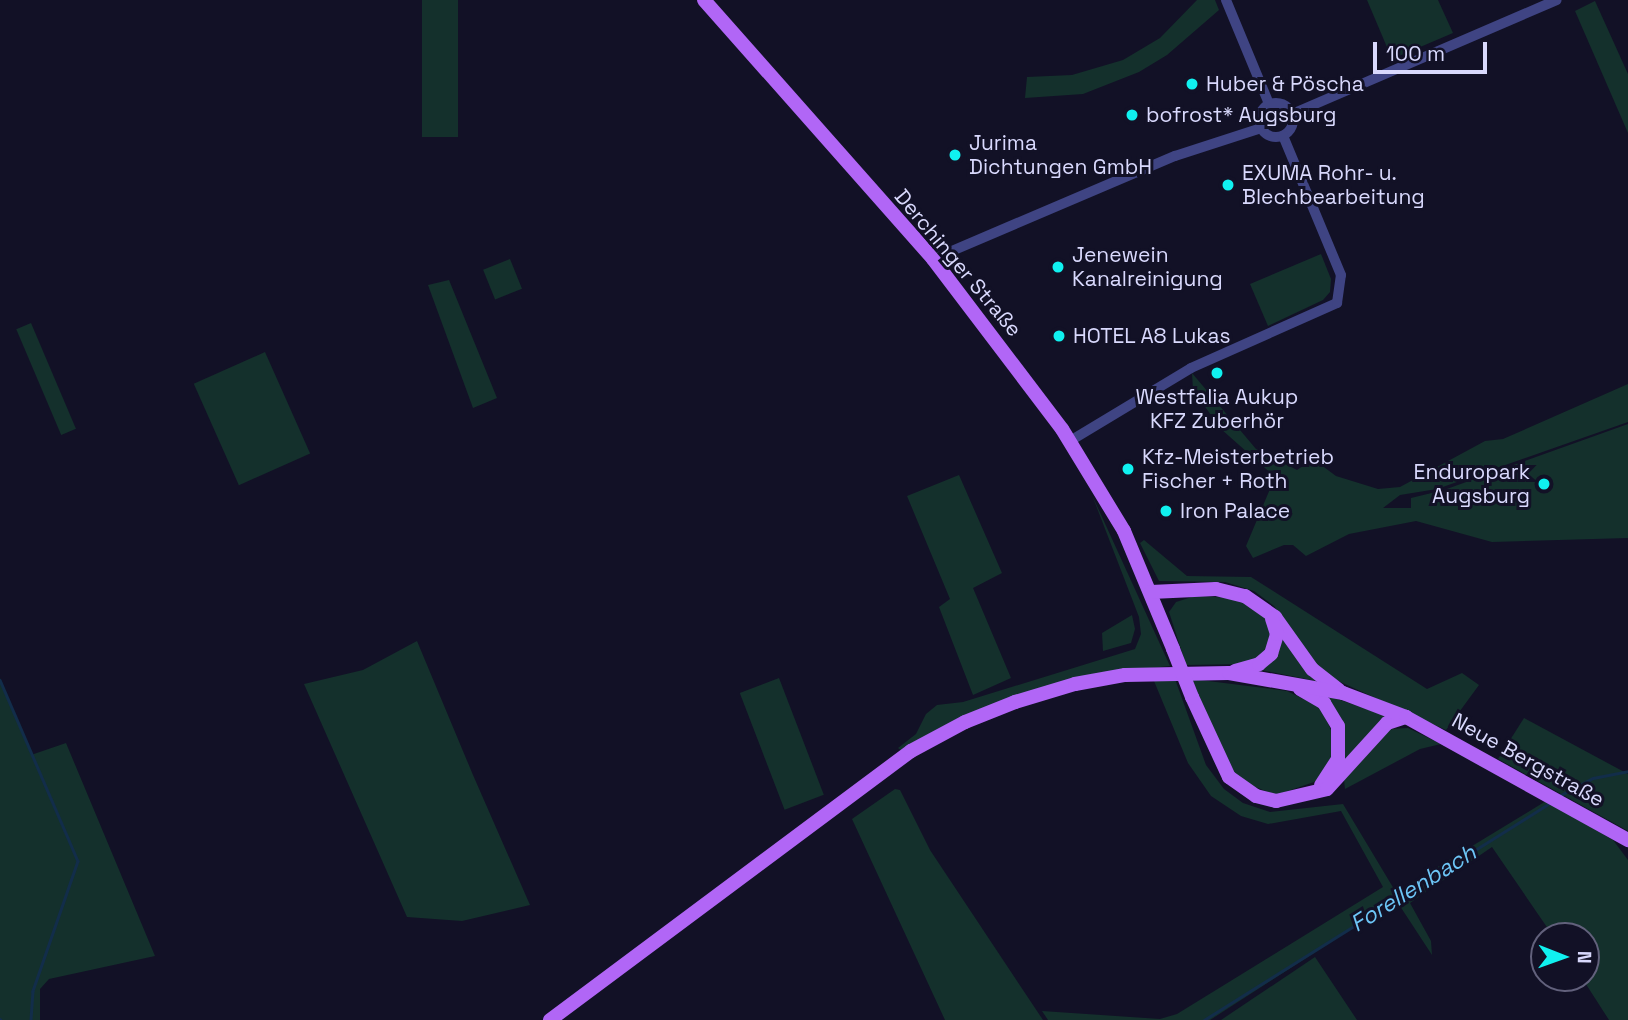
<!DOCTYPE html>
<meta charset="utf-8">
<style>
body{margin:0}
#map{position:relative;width:1628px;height:1020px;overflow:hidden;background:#121126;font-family:"Space Grotesk",sans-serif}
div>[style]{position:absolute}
.green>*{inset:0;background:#14302c;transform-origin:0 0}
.stream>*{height:2.5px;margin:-1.25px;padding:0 1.25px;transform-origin:1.25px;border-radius:1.25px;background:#122d4a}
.minor>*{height:10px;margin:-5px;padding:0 5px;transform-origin:5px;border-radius:5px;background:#3f4483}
.minor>.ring{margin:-5px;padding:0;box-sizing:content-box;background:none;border:10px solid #3f4483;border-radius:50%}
.major>*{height:14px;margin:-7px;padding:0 7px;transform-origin:7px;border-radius:7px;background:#b166f6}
.major-bridge>*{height:14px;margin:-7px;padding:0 7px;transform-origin:7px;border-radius:7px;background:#b166f6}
.dots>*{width:19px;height:19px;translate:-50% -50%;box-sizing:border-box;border:4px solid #121126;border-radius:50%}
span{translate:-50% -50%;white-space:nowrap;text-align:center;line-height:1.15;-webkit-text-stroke:6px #121126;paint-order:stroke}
.poi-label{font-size:21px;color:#d9d9fd}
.left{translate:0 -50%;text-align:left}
.right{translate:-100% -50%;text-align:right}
.street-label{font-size:21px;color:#d9d9fd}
.water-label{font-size:23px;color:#6dc6f7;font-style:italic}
.north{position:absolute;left:1530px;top:922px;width:70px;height:70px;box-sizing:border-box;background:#121126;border:2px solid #62617c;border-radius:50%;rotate:91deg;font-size:19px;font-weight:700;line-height:28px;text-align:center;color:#d9d9fd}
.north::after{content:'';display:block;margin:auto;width:24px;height:32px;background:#10f1f0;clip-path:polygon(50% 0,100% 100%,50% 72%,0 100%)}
.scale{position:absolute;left:1373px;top:42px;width:114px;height:32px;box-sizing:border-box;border:4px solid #d9d9fd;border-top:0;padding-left:9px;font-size:21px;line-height:24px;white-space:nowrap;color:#d9d9fd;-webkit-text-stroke:5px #121126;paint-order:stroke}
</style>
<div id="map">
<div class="green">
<div style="left:422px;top:0;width:36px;height:137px"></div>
<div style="clip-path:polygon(1197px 0,1215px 0,1219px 10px,1167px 55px,1139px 72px,1083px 94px,1025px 98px,1027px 77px,1072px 75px,1123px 60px,1160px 38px)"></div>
<div style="clip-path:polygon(1367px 0,1438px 0,1453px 33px,1392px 59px)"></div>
<div style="clip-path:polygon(1595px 1px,1628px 74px,1628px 133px,1575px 11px)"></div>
<div style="clip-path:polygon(1321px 254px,1331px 279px,1330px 292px,1323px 300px,1268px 326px,1250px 284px)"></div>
<div style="left:510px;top:259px;width:32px;height:29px;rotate:68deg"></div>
<div style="clip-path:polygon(449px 280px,497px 398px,473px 408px,428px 285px)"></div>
<div style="left:31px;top:323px;width:115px;height:16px;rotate:67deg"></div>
<div style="left:265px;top:352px;width:111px;height:78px;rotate:66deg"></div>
<div style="clip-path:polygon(1192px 373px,1256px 449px,1297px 470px,1313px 459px,1336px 476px,1378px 489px,1400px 487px,1485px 441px,1503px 439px,1628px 384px,1628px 422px,1437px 489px,1400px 495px,1383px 508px,1411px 508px,1411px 498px,1444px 490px,1628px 424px,1628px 538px,1492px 542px,1416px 521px,1349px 534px,1306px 556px,1293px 545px,1284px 545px,1253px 558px,1246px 546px,1275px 477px,1221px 429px,1193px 390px)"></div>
<div style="clip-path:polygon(959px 475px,1002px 573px,973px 588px,1011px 678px,973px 695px,939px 607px,950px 599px,907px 496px)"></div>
<div style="clip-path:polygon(1092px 495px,1170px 666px,1099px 673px,902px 751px,898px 748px,916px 734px,926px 714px,937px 705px,963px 702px,1135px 649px,1141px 634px,1139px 617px)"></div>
<div style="clip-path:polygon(1144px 540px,1187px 576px,1251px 577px,1427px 689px,1462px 673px,1479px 685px,1446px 730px,1325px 675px,1274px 606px,1254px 591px,1225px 582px,1159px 581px,1140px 543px)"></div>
<div style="clip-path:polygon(1195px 596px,1236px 598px,1264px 617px,1272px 632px,1268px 652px,1246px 664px,1186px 665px,1169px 612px,1176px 602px)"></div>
<div style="clip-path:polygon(1132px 615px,1135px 629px,1131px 643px,1103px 651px,1102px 633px)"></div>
<div style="clip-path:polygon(1280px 630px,1321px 682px,1261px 670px)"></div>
<div style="clip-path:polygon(417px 641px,473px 775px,530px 905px,462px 921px,407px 917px,304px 684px,363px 670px)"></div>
<div style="clip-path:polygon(0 678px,31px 755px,66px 743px,155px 956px,49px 979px,40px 989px,40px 1020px,0 1020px)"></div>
<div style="left:779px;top:678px;width:125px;height:42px;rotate:69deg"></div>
<div style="clip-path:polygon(1175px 679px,1206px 765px,1224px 789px,1243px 803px,1270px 812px,1343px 804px,1394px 889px,1403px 888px,1546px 801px,1613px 840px,1628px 860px,1628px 1020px,1609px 1020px,1582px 978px,1586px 978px,1586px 936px,1553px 936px,1492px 847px,1410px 903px,1431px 941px,1432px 955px,1396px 900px,1210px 1020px,1048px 1020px,1042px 1011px,1160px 1019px,1177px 1014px,1383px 887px,1341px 811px,1268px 824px,1241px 816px,1211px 796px,1188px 763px,1154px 681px)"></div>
<div style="clip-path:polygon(1192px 679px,1287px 691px,1320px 707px,1333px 734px,1332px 758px,1317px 781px,1276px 795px,1245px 783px,1227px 765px)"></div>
<div style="clip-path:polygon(1326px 695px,1392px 718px,1342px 772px,1343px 726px)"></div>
<div style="clip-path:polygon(1524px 718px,1628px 774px,1628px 831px,1498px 759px)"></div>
<div style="clip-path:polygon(1408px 728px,1441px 744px,1420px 749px,1345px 789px,1344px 780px,1388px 729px)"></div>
<div style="clip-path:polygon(895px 789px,900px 790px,930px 850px,1043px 1020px,945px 1020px,852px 819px)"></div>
<div style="clip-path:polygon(1315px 957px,1357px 1020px,1221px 1020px)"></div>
</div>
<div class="stream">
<div style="left:0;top:680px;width:197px;rotate:66.7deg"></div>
<div style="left:78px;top:861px;width:138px;rotate:109.1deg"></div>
<div style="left:33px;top:991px;width:29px;rotate:94deg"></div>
<div style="left:1559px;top:796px;width:38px;rotate:-28deg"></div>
<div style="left:1593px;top:778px;width:36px;rotate:-11deg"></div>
<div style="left:0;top:1019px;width:1px;rotate:45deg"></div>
<div style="left:1204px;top:1020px;width:410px;rotate:-32.1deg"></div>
</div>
<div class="minor">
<div style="left:1226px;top:0;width:113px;rotate:67.5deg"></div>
<div class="ring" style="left:1259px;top:103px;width:24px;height:24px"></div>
<div style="left:1292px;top:114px;width:288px;rotate:-23.3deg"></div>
<div style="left:933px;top:259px;width:263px;rotate:-23.1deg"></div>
<div style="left:1175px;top:156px;width:90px;rotate:-18deg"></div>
<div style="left:1070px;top:441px;width:141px;rotate:-31.1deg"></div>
<div style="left:1191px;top:368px;width:160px;rotate:-24deg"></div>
<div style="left:1337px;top:303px;width:28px;rotate:-82deg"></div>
<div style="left:1341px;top:275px;width:151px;rotate:-112.6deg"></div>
</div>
<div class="major">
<div style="left:704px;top:0;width:346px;rotate:48.5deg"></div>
<div style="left:933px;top:259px;width:213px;rotate:52.8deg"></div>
<div style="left:1062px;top:429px;width:119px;rotate:58.7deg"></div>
<div style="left:1124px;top:531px;width:128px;rotate:67.4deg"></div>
<div style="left:1151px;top:592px;width:65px;rotate:-2.6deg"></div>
<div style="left:1216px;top:589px;width:30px;rotate:14deg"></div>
<div style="left:1245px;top:596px;width:37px;rotate:35deg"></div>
<div style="left:1275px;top:617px;width:64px;rotate:54.6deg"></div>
<div style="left:1312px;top:669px;width:34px;rotate:38deg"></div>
<div style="left:1235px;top:671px;width:25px;rotate:-16deg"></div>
<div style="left:1259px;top:664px;width:16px;rotate:-40deg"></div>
<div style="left:1271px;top:654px;width:21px;rotate:-73deg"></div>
<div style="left:1277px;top:634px;width:16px;rotate:-108deg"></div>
<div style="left:1300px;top:689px;width:28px;rotate:30deg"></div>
<div style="left:1324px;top:703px;width:27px;rotate:59deg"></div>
<div style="left:1338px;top:726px;width:33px;rotate:90deg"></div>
<div style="left:1338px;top:759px;width:31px;rotate:123deg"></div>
<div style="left:1192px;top:697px;width:88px;rotate:65.2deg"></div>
<div style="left:1229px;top:777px;width:33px;rotate:35deg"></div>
<div style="left:1256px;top:796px;width:21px;rotate:14deg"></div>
<div style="left:1276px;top:801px;width:52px;rotate:-13.2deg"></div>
<div style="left:1327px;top:789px;width:89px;rotate:-47.7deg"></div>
<div style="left:1387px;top:723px;width:20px;rotate:-18deg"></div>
<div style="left:550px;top:1020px;width:450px;rotate:-36.7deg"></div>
<div style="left:911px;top:751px;width:61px;rotate:-28.2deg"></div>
<div style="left:965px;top:722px;width:54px;rotate:-21.8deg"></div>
<div style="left:1015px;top:702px;width:63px;rotate:-16.7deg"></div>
<div style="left:1075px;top:684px;width:51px;rotate:-10.2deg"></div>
<div style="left:1125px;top:675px;width:104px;rotate:-1.1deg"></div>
<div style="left:1229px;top:673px;width:116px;rotate:10deg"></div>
<div style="left:1343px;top:693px;width:67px;rotate:20.9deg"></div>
<div style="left:1406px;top:717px;width:254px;rotate:29deg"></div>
</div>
<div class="major-bridge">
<div style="left:1173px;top:649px;width:52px;rotate:68.4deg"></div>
</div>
<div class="dots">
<div style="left:1192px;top:84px;background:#10f1f0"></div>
<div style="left:1132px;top:115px;background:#10f1f0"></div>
<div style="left:955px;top:155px;background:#10f1f0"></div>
<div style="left:1228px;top:185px;background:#10f1f0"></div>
<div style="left:1058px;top:267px;background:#10f1f0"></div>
<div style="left:1059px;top:336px;background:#10f1f0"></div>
<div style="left:1217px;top:373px;background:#10f1f0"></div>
<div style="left:1128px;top:469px;background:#10f1f0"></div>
<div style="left:1544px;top:484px;background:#10f1f0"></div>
<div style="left:1166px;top:511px;background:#10f1f0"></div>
</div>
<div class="poi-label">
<span class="left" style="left:1206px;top:84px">Huber &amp; Pöscha</span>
<span class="left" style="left:1146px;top:115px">bofrost* Augsburg</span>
<span class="left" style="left:969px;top:155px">Jurima<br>Dichtungen GmbH</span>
<span class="left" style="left:1242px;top:185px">EXUMA Rohr- u.<br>Blechbearbeitung</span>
<span class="left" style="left:1072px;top:267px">Jenewein<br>Kanalreinigung</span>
<span class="left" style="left:1073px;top:336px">HOTEL A8 Lukas</span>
<span style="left:1217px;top:409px">Westfalia Aukup<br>KFZ Zuberhör</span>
<span class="left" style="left:1142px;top:469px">Kfz-Meisterbetrieb<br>Fischer + Roth</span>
<span class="right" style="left:1530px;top:484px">Enduropark<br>Augsburg</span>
<span class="left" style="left:1180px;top:511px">Iron Palace</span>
</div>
<div class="street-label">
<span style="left:958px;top:263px;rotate:50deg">Derchinger Straße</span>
<span style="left:1528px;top:760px;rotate:29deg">Neue Bergstraße</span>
</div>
<div class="water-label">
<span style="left:1413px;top:888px;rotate:-32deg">Forellenbach</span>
</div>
<div class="north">N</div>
<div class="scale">100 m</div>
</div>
